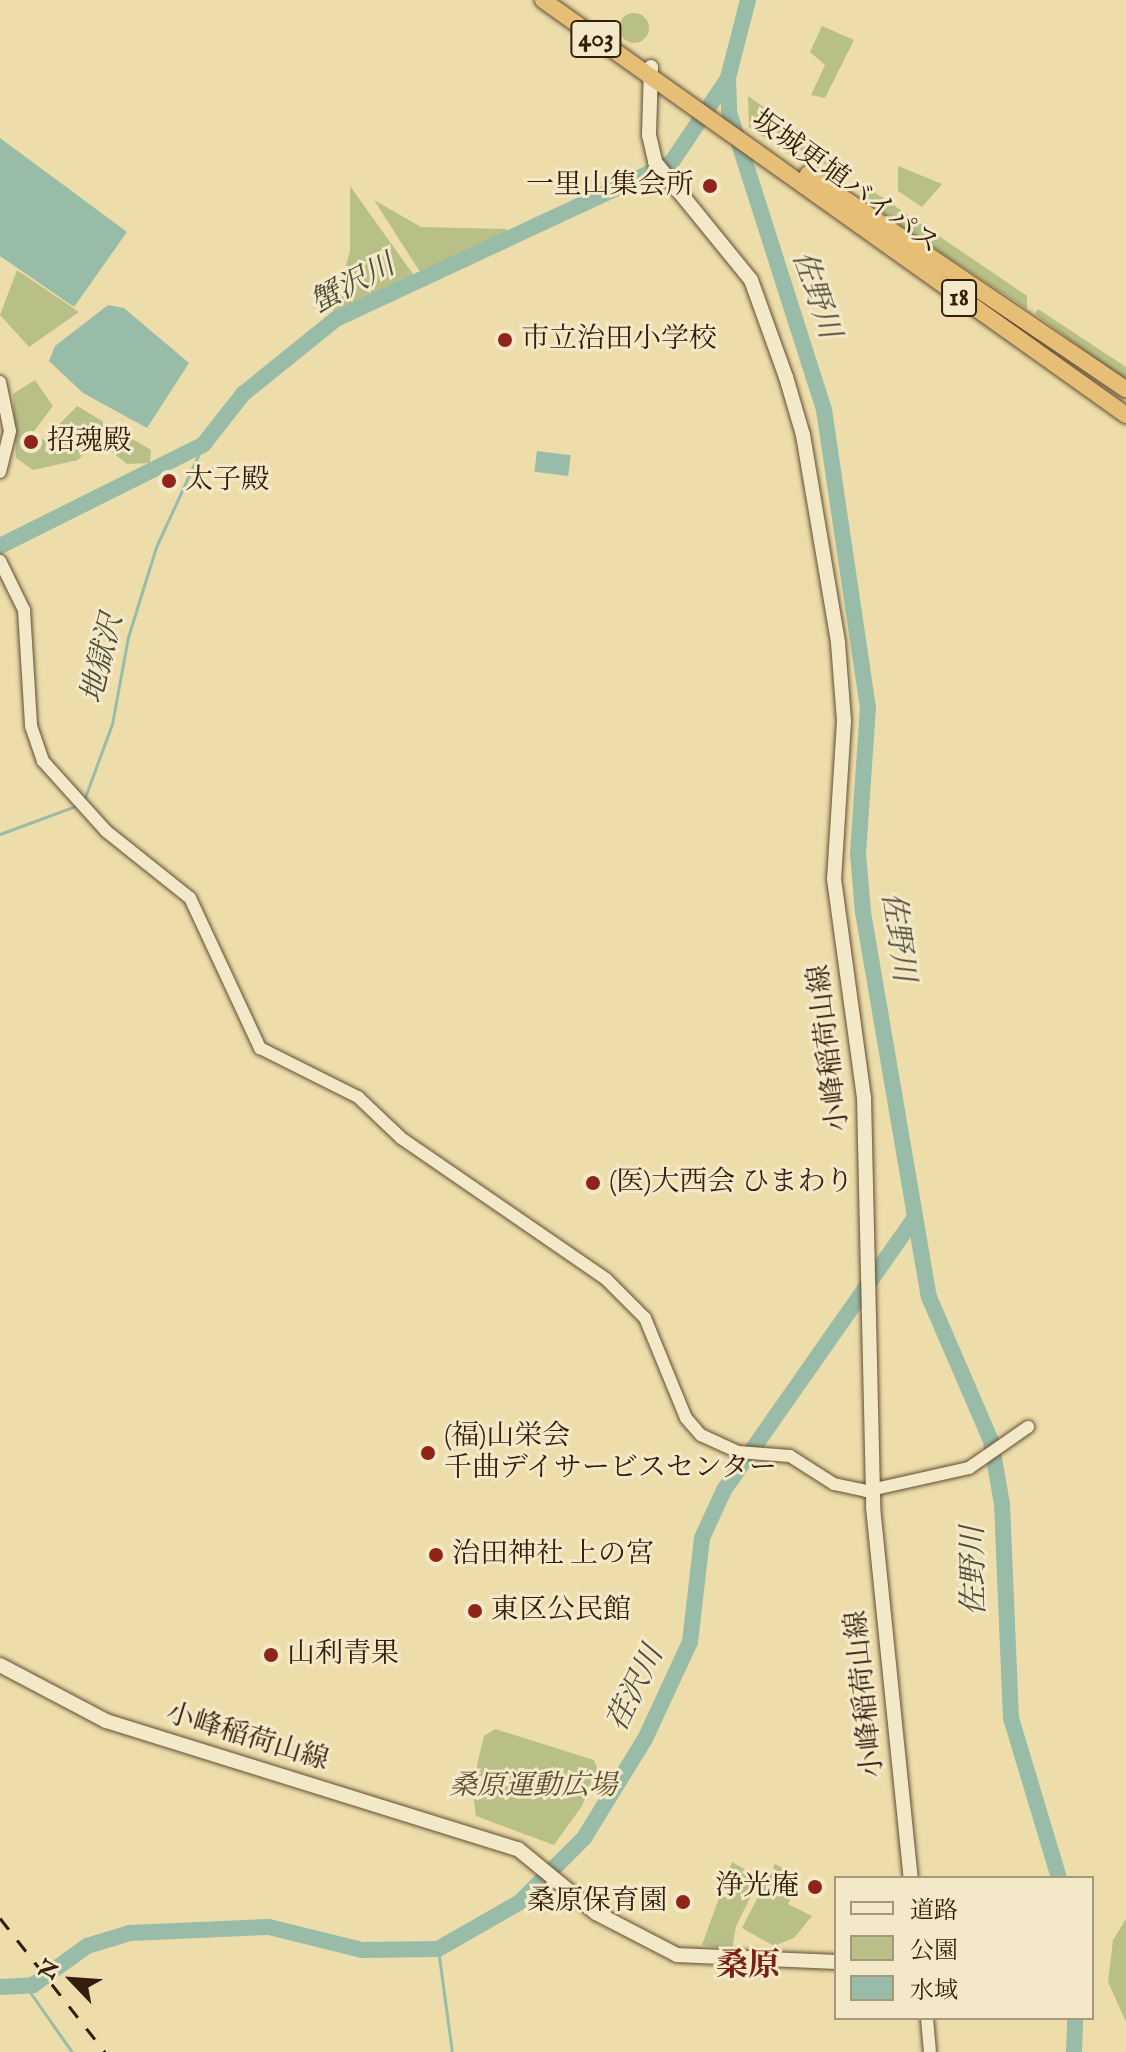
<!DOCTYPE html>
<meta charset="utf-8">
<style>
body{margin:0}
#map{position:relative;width:1126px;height:2052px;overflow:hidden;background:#ecddaa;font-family:"IM FELL English","Noto Serif JP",serif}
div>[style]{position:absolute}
.green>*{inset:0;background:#b8c088}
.round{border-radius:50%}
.water>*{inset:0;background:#99bca8;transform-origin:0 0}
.stream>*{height:3px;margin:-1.5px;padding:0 1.5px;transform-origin:1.5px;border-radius:1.5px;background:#99bca8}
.river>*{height:16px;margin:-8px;padding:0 8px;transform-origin:8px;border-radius:8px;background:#99bca8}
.roads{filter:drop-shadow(0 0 2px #624d33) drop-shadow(0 0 2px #624d33)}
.tertiary>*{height:12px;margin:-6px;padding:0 6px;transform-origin:6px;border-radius:6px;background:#f3e9c8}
.secondary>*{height:14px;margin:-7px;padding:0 7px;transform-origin:7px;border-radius:7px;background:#f3e9c8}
.trunk>*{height:16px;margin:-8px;padding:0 8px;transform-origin:8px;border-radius:8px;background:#e6be75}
.rail>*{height:3px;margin-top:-1.5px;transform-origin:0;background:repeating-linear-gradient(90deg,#341d0b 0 14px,transparent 0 28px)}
.dots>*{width:22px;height:22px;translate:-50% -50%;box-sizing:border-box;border:4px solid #f3e9c8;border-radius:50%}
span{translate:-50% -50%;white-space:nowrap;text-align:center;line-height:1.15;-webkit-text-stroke:6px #f3e9c8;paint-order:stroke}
.shield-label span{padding:2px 6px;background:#f3e9c8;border:2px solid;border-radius:6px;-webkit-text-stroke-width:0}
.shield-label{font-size:26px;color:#341d0b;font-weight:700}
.street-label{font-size:28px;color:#341d0b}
.poi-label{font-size:28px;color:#341d0b}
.right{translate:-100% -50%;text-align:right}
.left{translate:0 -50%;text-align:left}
.park-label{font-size:28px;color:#5c4e30;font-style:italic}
.water-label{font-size:30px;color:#524d3a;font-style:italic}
.quarter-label{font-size:32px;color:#7a1f14;font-weight:700}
.legend{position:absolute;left:834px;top:1876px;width:260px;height:144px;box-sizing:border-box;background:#f3e9c8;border:2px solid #a7977c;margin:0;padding:10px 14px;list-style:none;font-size:24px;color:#341d0b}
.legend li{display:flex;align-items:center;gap:16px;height:40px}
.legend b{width:40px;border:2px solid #a7977c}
.north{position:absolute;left:32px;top:1940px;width:80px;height:80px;-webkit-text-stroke:6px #f3e9c8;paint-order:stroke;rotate:295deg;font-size:22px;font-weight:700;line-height:32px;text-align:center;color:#341d0b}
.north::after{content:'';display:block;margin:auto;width:28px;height:36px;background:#341d0b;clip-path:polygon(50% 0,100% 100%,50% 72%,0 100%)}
</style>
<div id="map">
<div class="green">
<div class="round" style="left:619px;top:13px;width:30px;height:30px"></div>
<div style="clip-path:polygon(822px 26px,854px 40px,825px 98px,811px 95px,825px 65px,810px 52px)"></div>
<div style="clip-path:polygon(748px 96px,851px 168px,850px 178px,808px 155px,802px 162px,749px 127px)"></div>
<div style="clip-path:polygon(898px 166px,942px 184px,922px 207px,898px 191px)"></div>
<div style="clip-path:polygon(861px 183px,1027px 296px,1027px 309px,890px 219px,860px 191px)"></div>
<div style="clip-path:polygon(350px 186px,415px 277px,331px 318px,350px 251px)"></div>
<div style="clip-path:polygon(374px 200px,421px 227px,506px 229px,511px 235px,422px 275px)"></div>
<div style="clip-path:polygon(17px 270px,79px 312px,29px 347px,0 315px)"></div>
<div style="clip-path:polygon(1038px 309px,1126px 367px,1126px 381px,1035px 314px)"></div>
<div style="clip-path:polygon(35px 380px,53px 406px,34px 431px,44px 440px,77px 406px,151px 450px,150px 463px,127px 464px,97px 440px,78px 460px,33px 470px,16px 458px,13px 394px)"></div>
<div style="clip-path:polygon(495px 1729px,594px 1760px,597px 1768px,582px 1806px,554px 1845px,476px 1816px,472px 1786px,484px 1736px)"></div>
<div style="clip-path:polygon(732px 1862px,760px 1878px,736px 1926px,732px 1950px,702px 1945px)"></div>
<div style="clip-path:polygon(775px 1864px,785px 1869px,781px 1879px,796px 1886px,788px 1904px,812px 1916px,794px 1938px,774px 1946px,742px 1928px)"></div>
<div style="clip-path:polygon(1126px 1919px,1126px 2022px,1108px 1982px,1113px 1940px)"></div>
</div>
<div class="water">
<div style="clip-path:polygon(0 138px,127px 232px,74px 307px,0 256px)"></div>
<div style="clip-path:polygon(108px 305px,124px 308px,189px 363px,147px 428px,83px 393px,49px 361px,55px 346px)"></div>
<div style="left:537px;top:451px;width:34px;height:21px;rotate:7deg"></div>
</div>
<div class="stream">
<div style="left:84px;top:800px;width:81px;rotate:-69.8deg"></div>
<div style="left:112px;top:724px;width:88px;rotate:-79.6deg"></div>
<div style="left:128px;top:637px;width:94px;rotate:-72.7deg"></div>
<div style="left:156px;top:547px;width:112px;rotate:-65.3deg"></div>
<div style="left:0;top:834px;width:83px;rotate:-20.4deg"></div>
<div style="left:438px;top:1949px;width:104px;rotate:82.3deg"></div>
<div style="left:25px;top:1985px;width:82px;rotate:55deg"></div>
</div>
<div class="river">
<div style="left:748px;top:0;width:81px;rotate:104.4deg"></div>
<div style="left:728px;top:78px;width:34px;rotate:88deg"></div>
<div style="left:729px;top:112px;width:313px;rotate:72.3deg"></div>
<div style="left:824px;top:410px;width:300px;rotate:81.6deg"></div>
<div style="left:868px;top:707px;width:147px;rotate:93.9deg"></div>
<div style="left:858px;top:854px;width:58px;rotate:85.1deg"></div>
<div style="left:863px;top:912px;width:391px;rotate:80.3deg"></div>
<div style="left:929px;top:1297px;width:157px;rotate:66.7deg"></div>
<div style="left:991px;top:1441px;width:64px;rotate:80.1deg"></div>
<div style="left:1002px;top:1504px;width:214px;rotate:87.6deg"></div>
<div style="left:1011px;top:1718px;width:167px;rotate:73.3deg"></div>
<div style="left:0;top:546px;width:227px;rotate:-26.5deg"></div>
<div style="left:203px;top:445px;width:65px;rotate:-51.9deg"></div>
<div style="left:243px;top:394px;width:119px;rotate:-38.9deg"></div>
<div style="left:336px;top:319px;width:370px;rotate:-25deg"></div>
<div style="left:671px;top:163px;width:100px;rotate:-56deg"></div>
<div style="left:0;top:1987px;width:33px;rotate:-3deg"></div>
<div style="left:33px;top:1985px;width:67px;rotate:-35.8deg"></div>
<div style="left:87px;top:1946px;width:45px;rotate:-16.8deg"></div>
<div style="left:130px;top:1933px;width:139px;rotate:-2.5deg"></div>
<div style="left:269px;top:1927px;width:96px;rotate:13.9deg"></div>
<div style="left:362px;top:1950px;width:76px;rotate:-0.8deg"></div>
<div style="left:438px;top:1949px;width:95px;rotate:-29.8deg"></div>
<div style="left:520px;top:1902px;width:91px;rotate:-45deg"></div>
<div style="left:584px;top:1838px;width:116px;rotate:-58.4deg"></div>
<div style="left:645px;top:1739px;width:107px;rotate:-65.1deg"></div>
<div style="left:690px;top:1642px;width:105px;rotate:-83.4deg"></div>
<div style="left:702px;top:1538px;width:53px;rotate:-65.4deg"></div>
<div style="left:724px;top:1490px;width:333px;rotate:-55deg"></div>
<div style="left:1074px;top:2052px;width:34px;rotate:-88deg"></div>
</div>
<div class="roads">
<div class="tertiary">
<div style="left:0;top:382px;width:50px;rotate:78.5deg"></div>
<div style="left:10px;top:431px;width:42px;rotate:103.7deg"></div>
<div style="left:0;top:561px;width:55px;rotate:63.9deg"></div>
<div style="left:24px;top:610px;width:116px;rotate:86.5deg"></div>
<div style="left:31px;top:726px;width:37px;rotate:71deg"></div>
<div style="left:43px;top:761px;width:94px;rotate:48deg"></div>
<div style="left:106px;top:831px;width:107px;rotate:38.6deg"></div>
<div style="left:190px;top:898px;width:166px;rotate:65deg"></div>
<div style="left:260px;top:1048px;width:110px;rotate:26.6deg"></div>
<div style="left:358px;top:1097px;width:59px;rotate:43.6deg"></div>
<div style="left:401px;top:1138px;width:249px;rotate:34.5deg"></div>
<div style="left:606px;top:1279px;width:55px;rotate:45deg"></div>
<div style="left:645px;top:1318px;width:108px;rotate:67.7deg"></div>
<div style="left:686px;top:1418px;width:23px;rotate:49deg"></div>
<div style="left:701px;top:1435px;width:41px;rotate:24.7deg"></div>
<div style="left:738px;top:1452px;width:52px;rotate:4.4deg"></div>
<div style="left:790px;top:1456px;width:52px;rotate:32.5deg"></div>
<div style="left:834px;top:1484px;width:33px;rotate:12deg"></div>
<div style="left:866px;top:1491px;width:106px;rotate:-12.6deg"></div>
<div style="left:969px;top:1468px;width:72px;rotate:-34.8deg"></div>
<div style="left:927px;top:2018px;width:34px;rotate:85deg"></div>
</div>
<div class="secondary">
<div style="left:651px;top:67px;width:68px;rotate:91.7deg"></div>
<div style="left:649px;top:135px;width:28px;rotate:77deg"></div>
<div style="left:655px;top:162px;width:152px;rotate:50.9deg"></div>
<div style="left:751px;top:280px;width:103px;rotate:70.2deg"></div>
<div style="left:786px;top:377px;width:60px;rotate:73.7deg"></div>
<div style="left:803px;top:435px;width:211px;rotate:80.4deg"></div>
<div style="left:838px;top:643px;width:78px;rotate:85.6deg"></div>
<div style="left:844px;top:721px;width:158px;rotate:93.6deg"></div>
<div style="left:834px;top:879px;width:221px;rotate:82.2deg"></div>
<div style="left:864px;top:1098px;width:409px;rotate:88.7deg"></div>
<div style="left:873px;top:1507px;width:373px;rotate:84.2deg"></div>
<div style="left:0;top:1665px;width:120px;rotate:27.8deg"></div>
<div style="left:106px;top:1721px;width:431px;rotate:17.3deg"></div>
<div style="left:518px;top:1849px;width:101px;rotate:39.4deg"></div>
<div style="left:596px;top:1913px;width:91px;rotate:27.4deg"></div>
<div style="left:677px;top:1955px;width:159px;rotate:2.5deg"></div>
</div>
<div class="trunk">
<div style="left:543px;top:0;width:716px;rotate:35.44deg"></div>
<div style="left:808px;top:174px;width:384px;rotate:34.1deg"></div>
</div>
</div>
<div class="rail">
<div style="left:0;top:1918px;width:170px;rotate:51.9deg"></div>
</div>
<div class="dots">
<div style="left:710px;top:186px;background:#8f2418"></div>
<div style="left:505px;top:340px;background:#8f2418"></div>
<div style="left:31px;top:442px;background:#8f2418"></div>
<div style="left:169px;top:481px;background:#8f2418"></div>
<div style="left:593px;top:1183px;background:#8f2418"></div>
<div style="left:428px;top:1453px;background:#8f2418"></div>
<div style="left:436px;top:1555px;background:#8f2418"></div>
<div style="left:475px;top:1611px;background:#8f2418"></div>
<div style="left:271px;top:1655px;background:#8f2418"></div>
<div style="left:815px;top:1887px;background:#8f2418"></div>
<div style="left:683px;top:1902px;background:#8f2418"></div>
</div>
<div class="shield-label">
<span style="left:596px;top:39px">403</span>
<span style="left:959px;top:298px">18</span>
</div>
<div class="street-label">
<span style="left:845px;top:183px;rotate:36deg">坂城更埴バイパス</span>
<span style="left:830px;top:1048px;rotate:-97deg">小峰稲荷山線</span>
<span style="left:866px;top:1694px;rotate:-96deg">小峰稲荷山線</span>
<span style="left:247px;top:1738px;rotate:17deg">小峰稲荷山線</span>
</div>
<div class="poi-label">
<span class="right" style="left:694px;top:186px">一里山集会所</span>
<span class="left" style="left:521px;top:340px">市立治田小学校</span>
<span class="left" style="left:47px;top:442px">招魂殿</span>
<span class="left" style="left:185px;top:481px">太子殿</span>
<span class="left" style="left:609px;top:1183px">(医)大西会 ひまわり</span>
<span class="left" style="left:444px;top:1453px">(福)山栄会<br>千曲デイサービスセンター</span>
<span class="left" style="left:452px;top:1555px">治田神社 上の宮</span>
<span class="left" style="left:491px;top:1611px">東区公民館</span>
<span class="left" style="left:287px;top:1655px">山利青果</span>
<span class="right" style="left:799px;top:1887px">浄光庵</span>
<span class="right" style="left:667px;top:1902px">桑原保育園</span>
</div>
<div class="park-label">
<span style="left:533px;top:1787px">桑原運動広場</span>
</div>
<div class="water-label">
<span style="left:353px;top:285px;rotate:-28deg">蟹沢川</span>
<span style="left:815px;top:295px;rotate:71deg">佐野川</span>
<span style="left:103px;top:659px;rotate:-76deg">地獄沢</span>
<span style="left:897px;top:937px;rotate:82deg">佐野川</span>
<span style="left:975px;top:1571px;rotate:-91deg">佐野川</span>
<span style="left:636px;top:1689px;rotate:-64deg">荏沢川</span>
</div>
<div class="quarter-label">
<span style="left:748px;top:1967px">桑原</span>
</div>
<ul class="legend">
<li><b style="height:10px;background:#f3e9c8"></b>道路</li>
<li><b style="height:22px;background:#b8c088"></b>公園</li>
<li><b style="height:22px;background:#99bca8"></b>水域</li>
</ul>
<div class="north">N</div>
</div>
